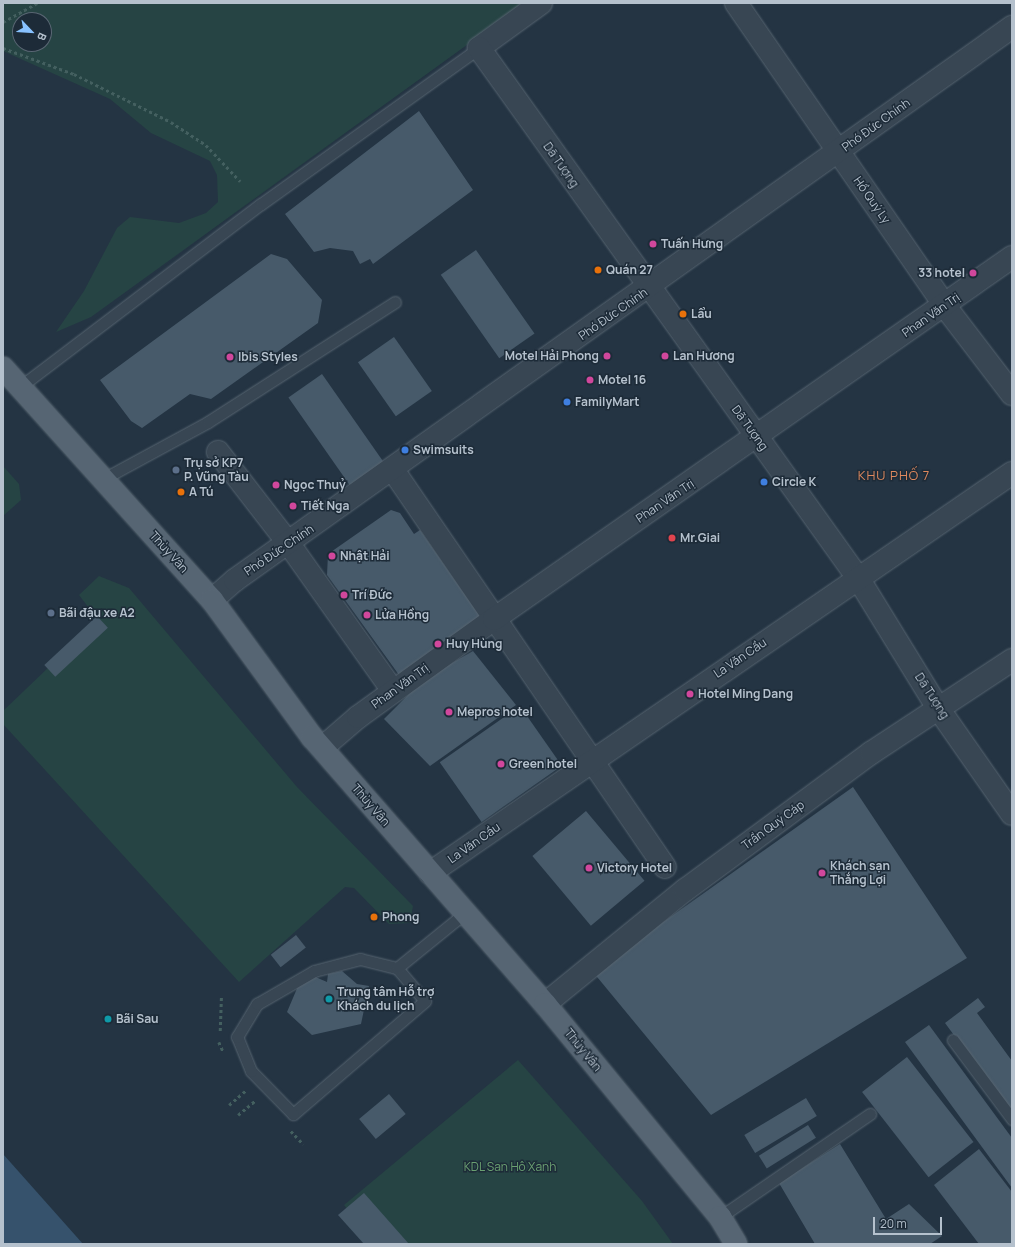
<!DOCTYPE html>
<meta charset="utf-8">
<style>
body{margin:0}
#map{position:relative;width:1015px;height:1247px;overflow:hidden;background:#243443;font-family:Manrope,sans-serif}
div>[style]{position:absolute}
.green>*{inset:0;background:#264444}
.water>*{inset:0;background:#36526c}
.building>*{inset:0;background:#475a6a;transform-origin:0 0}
.path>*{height:2.5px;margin-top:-1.25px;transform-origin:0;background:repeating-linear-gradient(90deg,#446060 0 3px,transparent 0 6px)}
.roads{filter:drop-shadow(0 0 1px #566470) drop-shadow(0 0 1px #566470)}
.service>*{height:11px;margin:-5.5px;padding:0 5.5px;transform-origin:5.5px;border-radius:5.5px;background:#384653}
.minor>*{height:22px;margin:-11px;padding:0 11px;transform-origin:11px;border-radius:11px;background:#384653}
.primary>*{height:22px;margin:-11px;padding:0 11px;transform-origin:11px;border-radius:11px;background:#566573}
.dots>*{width:11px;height:11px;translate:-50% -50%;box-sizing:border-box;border:2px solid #1d2b38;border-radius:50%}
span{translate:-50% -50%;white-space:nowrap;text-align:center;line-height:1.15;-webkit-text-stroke:3px #1d2b38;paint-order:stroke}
.street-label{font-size:12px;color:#b5c1cd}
.poi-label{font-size:12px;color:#b5c1cd;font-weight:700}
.left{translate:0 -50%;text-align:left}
.right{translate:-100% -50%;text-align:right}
.park-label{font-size:12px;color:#6aa071}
.neighbourhood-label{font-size:13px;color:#df895e;letter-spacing:1px}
.frame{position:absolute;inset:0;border:4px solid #b5c1cd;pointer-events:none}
.north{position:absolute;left:12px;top:12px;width:40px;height:40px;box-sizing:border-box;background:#1d2b38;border:1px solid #5a6774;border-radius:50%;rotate:115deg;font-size:11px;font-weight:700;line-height:16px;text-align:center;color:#b5c1cd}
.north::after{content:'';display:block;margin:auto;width:14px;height:18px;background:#88c2ff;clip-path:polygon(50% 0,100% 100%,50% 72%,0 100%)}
.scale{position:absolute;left:873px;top:1217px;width:69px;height:18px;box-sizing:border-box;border:2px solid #b5c1cd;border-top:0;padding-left:5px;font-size:12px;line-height:14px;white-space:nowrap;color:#b5c1cd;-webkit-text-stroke:3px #1d2b38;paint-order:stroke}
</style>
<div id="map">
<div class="green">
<div style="clip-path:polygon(evenodd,3px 3px,525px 3px,91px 317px,56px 332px,84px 291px,117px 228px,130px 217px,179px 223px,206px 213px,218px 202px,217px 175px,210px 161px,151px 133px,110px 99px,3px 51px,3px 3px,20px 20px,44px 20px,44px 44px,20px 44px,20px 20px)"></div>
<div style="clip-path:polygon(3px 466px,19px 484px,21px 500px,3px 516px)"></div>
<div style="clip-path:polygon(99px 576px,129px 588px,297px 787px,413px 906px,410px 923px,389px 924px,354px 888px,345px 887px,239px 982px,3px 724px,3px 711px,98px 620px,79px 595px)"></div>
<div style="clip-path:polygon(518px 1060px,642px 1201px,673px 1244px,374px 1244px,344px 1205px)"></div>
</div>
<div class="water">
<div style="clip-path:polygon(3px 1154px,83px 1244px,3px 1244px)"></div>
</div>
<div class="building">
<div style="clip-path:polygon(419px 111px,473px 190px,373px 264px,370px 259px,360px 264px,353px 251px,330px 248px,314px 252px,285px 214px)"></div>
<div style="left:476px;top:250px;width:102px;height:43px;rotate:55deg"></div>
<div style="clip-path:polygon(271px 254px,287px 259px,322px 300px,318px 323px,211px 399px,190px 394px,142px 428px,131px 421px,100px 380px)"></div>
<div style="left:394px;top:337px;width:66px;height:44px;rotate:55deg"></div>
<div style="left:322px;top:374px;width:107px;height:41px;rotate:55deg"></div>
<div style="clip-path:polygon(391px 510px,400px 513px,414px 534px,420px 530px,488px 628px,399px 675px,327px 575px,328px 554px)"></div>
<div style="left:97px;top:616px;width:16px;height:72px;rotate:47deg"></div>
<div style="clip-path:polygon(473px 651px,516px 705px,430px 766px,384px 719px,424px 679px)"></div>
<div style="left:520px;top:706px;width:73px;height:98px;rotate:55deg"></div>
<div style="clip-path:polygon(853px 787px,967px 958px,711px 1115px,593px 972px)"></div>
<div style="left:586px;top:811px;width:91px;height:70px;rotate:50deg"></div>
<div style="left:296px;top:935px;width:16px;height:32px;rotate:52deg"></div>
<div style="clip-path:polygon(342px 971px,357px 984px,369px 986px,361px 1024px,312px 1035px,287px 1012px,304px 972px,327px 982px,328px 974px)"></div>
<div style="clip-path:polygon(978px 998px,985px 1007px,977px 1013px,1012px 1061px,1012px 1114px,945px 1023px)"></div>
<div style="clip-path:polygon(929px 1025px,1012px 1138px,1012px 1188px,905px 1042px)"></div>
<div style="left:907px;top:1057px;width:108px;height:57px;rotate:52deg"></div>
<div style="left:389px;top:1094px;width:26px;height:39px;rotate:50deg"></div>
<div style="left:806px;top:1098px;width:21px;height:72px;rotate:59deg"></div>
<div style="left:808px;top:1125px;width:15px;height:58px;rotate:58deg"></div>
<div style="clip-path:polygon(840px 1144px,886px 1219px,909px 1204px,942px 1236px,930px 1244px,815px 1244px,779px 1183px)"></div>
<div style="clip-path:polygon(979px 1149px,1012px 1192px,1012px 1244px,979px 1244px,934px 1185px)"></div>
<div style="clip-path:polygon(364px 1193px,409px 1244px,364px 1244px,338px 1215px)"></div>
</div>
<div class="path">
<div style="left:3px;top:22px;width:39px;rotate:-29deg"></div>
<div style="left:3px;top:48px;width:76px;rotate:20.1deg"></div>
<div style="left:74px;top:74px;width:108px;rotate:26.3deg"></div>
<div style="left:171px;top:122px;width:42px;rotate:33.3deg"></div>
<div style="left:206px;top:145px;width:50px;rotate:46.6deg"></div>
<div style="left:220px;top:1031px;width:34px;rotate:-88deg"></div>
<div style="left:219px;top:1042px;width:10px;rotate:66deg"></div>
<div style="left:229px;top:1105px;width:23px;rotate:-41deg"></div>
<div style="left:238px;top:1115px;width:23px;rotate:-40deg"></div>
<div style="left:291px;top:1131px;width:18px;rotate:47deg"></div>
</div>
<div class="roads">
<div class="service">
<div style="left:21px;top:386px;width:301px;rotate:-37.2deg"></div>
<div style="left:261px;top:204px;width:268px;rotate:-35.6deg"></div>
<div style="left:103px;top:479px;width:119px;rotate:-28.5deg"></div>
<div style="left:208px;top:422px;width:222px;rotate:-32.7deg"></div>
<div style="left:360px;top:959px;width:38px;rotate:14deg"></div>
<div style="left:397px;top:968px;width:43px;rotate:49.7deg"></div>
<div style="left:425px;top:1001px;width:174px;rotate:139.4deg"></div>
<div style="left:293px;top:1114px;width:60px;rotate:-134.3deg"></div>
<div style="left:251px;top:1071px;width:37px;rotate:-112deg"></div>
<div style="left:237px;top:1037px;width:39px;rotate:-59deg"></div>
<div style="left:257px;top:1004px;width:66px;rotate:-30.1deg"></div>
<div style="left:314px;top:971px;width:48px;rotate:-14.6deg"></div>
<div style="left:397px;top:968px;width:87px;rotate:-39deg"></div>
<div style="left:953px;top:1040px;width:99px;rotate:53.2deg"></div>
<div style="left:720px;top:1217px;width:182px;rotate:-34.5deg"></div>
</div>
<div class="minor">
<div style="left:541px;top:3px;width:77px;rotate:144deg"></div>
<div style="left:479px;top:48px;width:652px;rotate:54.43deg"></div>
<div style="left:858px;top:578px;width:153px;rotate:58.4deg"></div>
<div style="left:938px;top:708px;width:129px;rotate:55.1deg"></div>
<div style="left:736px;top:3px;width:367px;rotate:55.4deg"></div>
<div style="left:944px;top:305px;width:112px;rotate:52.6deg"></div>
<div style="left:218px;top:452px;width:116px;rotate:52.3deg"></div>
<div style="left:289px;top:544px;width:180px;rotate:54.7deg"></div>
<div style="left:393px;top:470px;width:481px;rotate:55.6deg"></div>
<div style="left:212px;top:600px;width:30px;rotate:-41deg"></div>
<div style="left:235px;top:580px;width:954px;rotate:-35.44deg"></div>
<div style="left:322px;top:748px;width:48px;rotate:-40.7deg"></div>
<div style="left:358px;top:717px;width:168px;rotate:-35.8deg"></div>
<div style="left:494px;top:619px;width:632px;rotate:-34.95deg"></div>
<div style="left:430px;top:873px;width:706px;rotate:-34.5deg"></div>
<div style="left:545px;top:1004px;width:181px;rotate:-39.2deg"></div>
<div style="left:685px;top:890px;width:231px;rotate:-36.4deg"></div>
<div style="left:871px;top:753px;width:169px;rotate:-33.4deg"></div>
</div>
<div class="primary">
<div style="left:3px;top:368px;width:312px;rotate:48deg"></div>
<div style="left:212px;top:600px;width:170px;rotate:53.9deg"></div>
<div style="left:312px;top:737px;width:354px;rotate:48.9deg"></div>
<div style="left:545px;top:1004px;width:276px;rotate:50.6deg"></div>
<div style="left:720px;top:1217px;width:31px;rotate:59deg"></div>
</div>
</div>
<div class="dots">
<div style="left:653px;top:244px;background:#d1479c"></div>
<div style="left:598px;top:270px;background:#e8710a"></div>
<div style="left:973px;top:273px;background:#d1479c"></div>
<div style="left:683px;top:314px;background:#e8710a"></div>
<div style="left:607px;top:356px;background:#d1479c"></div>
<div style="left:665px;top:356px;background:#d1479c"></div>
<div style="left:230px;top:357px;background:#d1479c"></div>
<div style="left:590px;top:380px;background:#d1479c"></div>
<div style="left:567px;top:402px;background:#3f7fe0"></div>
<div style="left:405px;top:450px;background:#3f7fe0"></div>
<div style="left:176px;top:470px;background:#5c6f8a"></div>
<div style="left:764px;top:482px;background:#3f7fe0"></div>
<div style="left:276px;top:485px;background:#d1479c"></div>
<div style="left:181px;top:492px;background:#e8710a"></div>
<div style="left:293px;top:506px;background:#d1479c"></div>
<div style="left:672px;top:538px;background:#e0444e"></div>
<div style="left:332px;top:556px;background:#d1479c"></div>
<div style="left:344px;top:595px;background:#d1479c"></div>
<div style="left:51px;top:613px;background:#5c6f8a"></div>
<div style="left:367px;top:615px;background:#d1479c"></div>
<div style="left:438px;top:644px;background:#d1479c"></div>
<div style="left:690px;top:694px;background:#d1479c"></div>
<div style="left:449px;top:712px;background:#d1479c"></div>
<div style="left:501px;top:764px;background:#d1479c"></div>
<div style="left:589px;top:868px;background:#d1479c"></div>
<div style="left:822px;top:873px;background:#d1479c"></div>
<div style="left:374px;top:917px;background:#e8710a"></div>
<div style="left:329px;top:999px;background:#0f9aa8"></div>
<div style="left:108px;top:1019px;background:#0f9aa8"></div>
</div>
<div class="street-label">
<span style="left:876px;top:125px;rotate:-36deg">Phó Đức Chính</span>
<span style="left:561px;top:165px;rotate:55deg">Dã Tượng</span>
<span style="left:872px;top:200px;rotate:55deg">Hồ Quý Ly</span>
<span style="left:613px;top:314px;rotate:-35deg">Phó Đức Chính</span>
<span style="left:931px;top:315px;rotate:-35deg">Phan Văn Trị</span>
<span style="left:750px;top:428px;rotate:54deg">Dã Tượng</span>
<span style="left:665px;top:501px;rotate:-34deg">Phan Văn Trị</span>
<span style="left:279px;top:550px;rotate:-34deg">Phó Đức Chính</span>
<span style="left:169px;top:552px;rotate:48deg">Thùy Vân</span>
<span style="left:740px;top:658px;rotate:-34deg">La Văn Cầu</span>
<span style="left:400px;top:686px;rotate:-36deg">Phan Văn Trị</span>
<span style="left:932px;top:696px;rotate:57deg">Dã Tượng</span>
<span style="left:371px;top:805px;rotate:49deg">Thùy Vân</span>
<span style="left:773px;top:825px;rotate:-36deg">Trần Quý Cáp</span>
<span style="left:474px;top:843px;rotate:-35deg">La Văn Cầu</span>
<span style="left:583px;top:1050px;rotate:51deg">Thùy Vân</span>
</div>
<div class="poi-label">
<span class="left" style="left:661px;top:244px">Tuấn Hưng</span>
<span class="left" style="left:606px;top:270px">Quán 27</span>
<span class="right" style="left:965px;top:273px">33 hotel</span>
<span class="left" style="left:691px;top:314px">Lẩu</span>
<span class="right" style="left:599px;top:356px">Motel Hải Phong</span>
<span class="left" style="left:673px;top:356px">Lan Hương</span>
<span class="left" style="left:238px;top:357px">Ibis Styles</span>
<span class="left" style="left:598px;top:380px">Motel 16</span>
<span class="left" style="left:575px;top:402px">FamilyMart</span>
<span class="left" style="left:413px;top:450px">Swimsuits</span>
<span class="left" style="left:184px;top:470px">Trụ sở KP7<br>P. Vũng Tàu</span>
<span class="left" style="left:772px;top:482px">Circle K</span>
<span class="left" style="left:284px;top:485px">Ngọc Thuỷ</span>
<span class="left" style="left:189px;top:492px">A Tú</span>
<span class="left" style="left:301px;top:506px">Tiết Nga</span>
<span class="left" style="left:680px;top:538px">Mr.Giai</span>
<span class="left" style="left:340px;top:556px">Nhật Hải</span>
<span class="left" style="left:352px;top:595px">Trí Đức</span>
<span class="left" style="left:59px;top:613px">Bãi đậu xe A2</span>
<span class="left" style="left:375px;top:615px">Lửa Hồng</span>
<span class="left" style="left:446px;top:644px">Huy Hùng</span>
<span class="left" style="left:698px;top:694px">Hotel Ming Dang</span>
<span class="left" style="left:457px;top:712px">Mepros hotel</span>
<span class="left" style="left:509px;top:764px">Green hotel</span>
<span class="left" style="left:830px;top:873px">Khách sạn<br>Thắng Lợi</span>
<span class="left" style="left:597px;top:868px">Victory Hotel</span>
<span class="left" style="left:382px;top:917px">Phong</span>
<span class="left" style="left:337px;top:999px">Trung tâm Hỗ trợ<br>Khách du lịch</span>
<span class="left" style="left:116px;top:1019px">Bãi Sau</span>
</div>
<div class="park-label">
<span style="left:510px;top:1167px">KDL San Hô Xanh</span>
</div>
<div class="neighbourhood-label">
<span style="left:894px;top:475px">KHU PHỐ 7</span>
</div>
<div class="frame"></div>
<div class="north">B</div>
<div class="scale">20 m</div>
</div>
